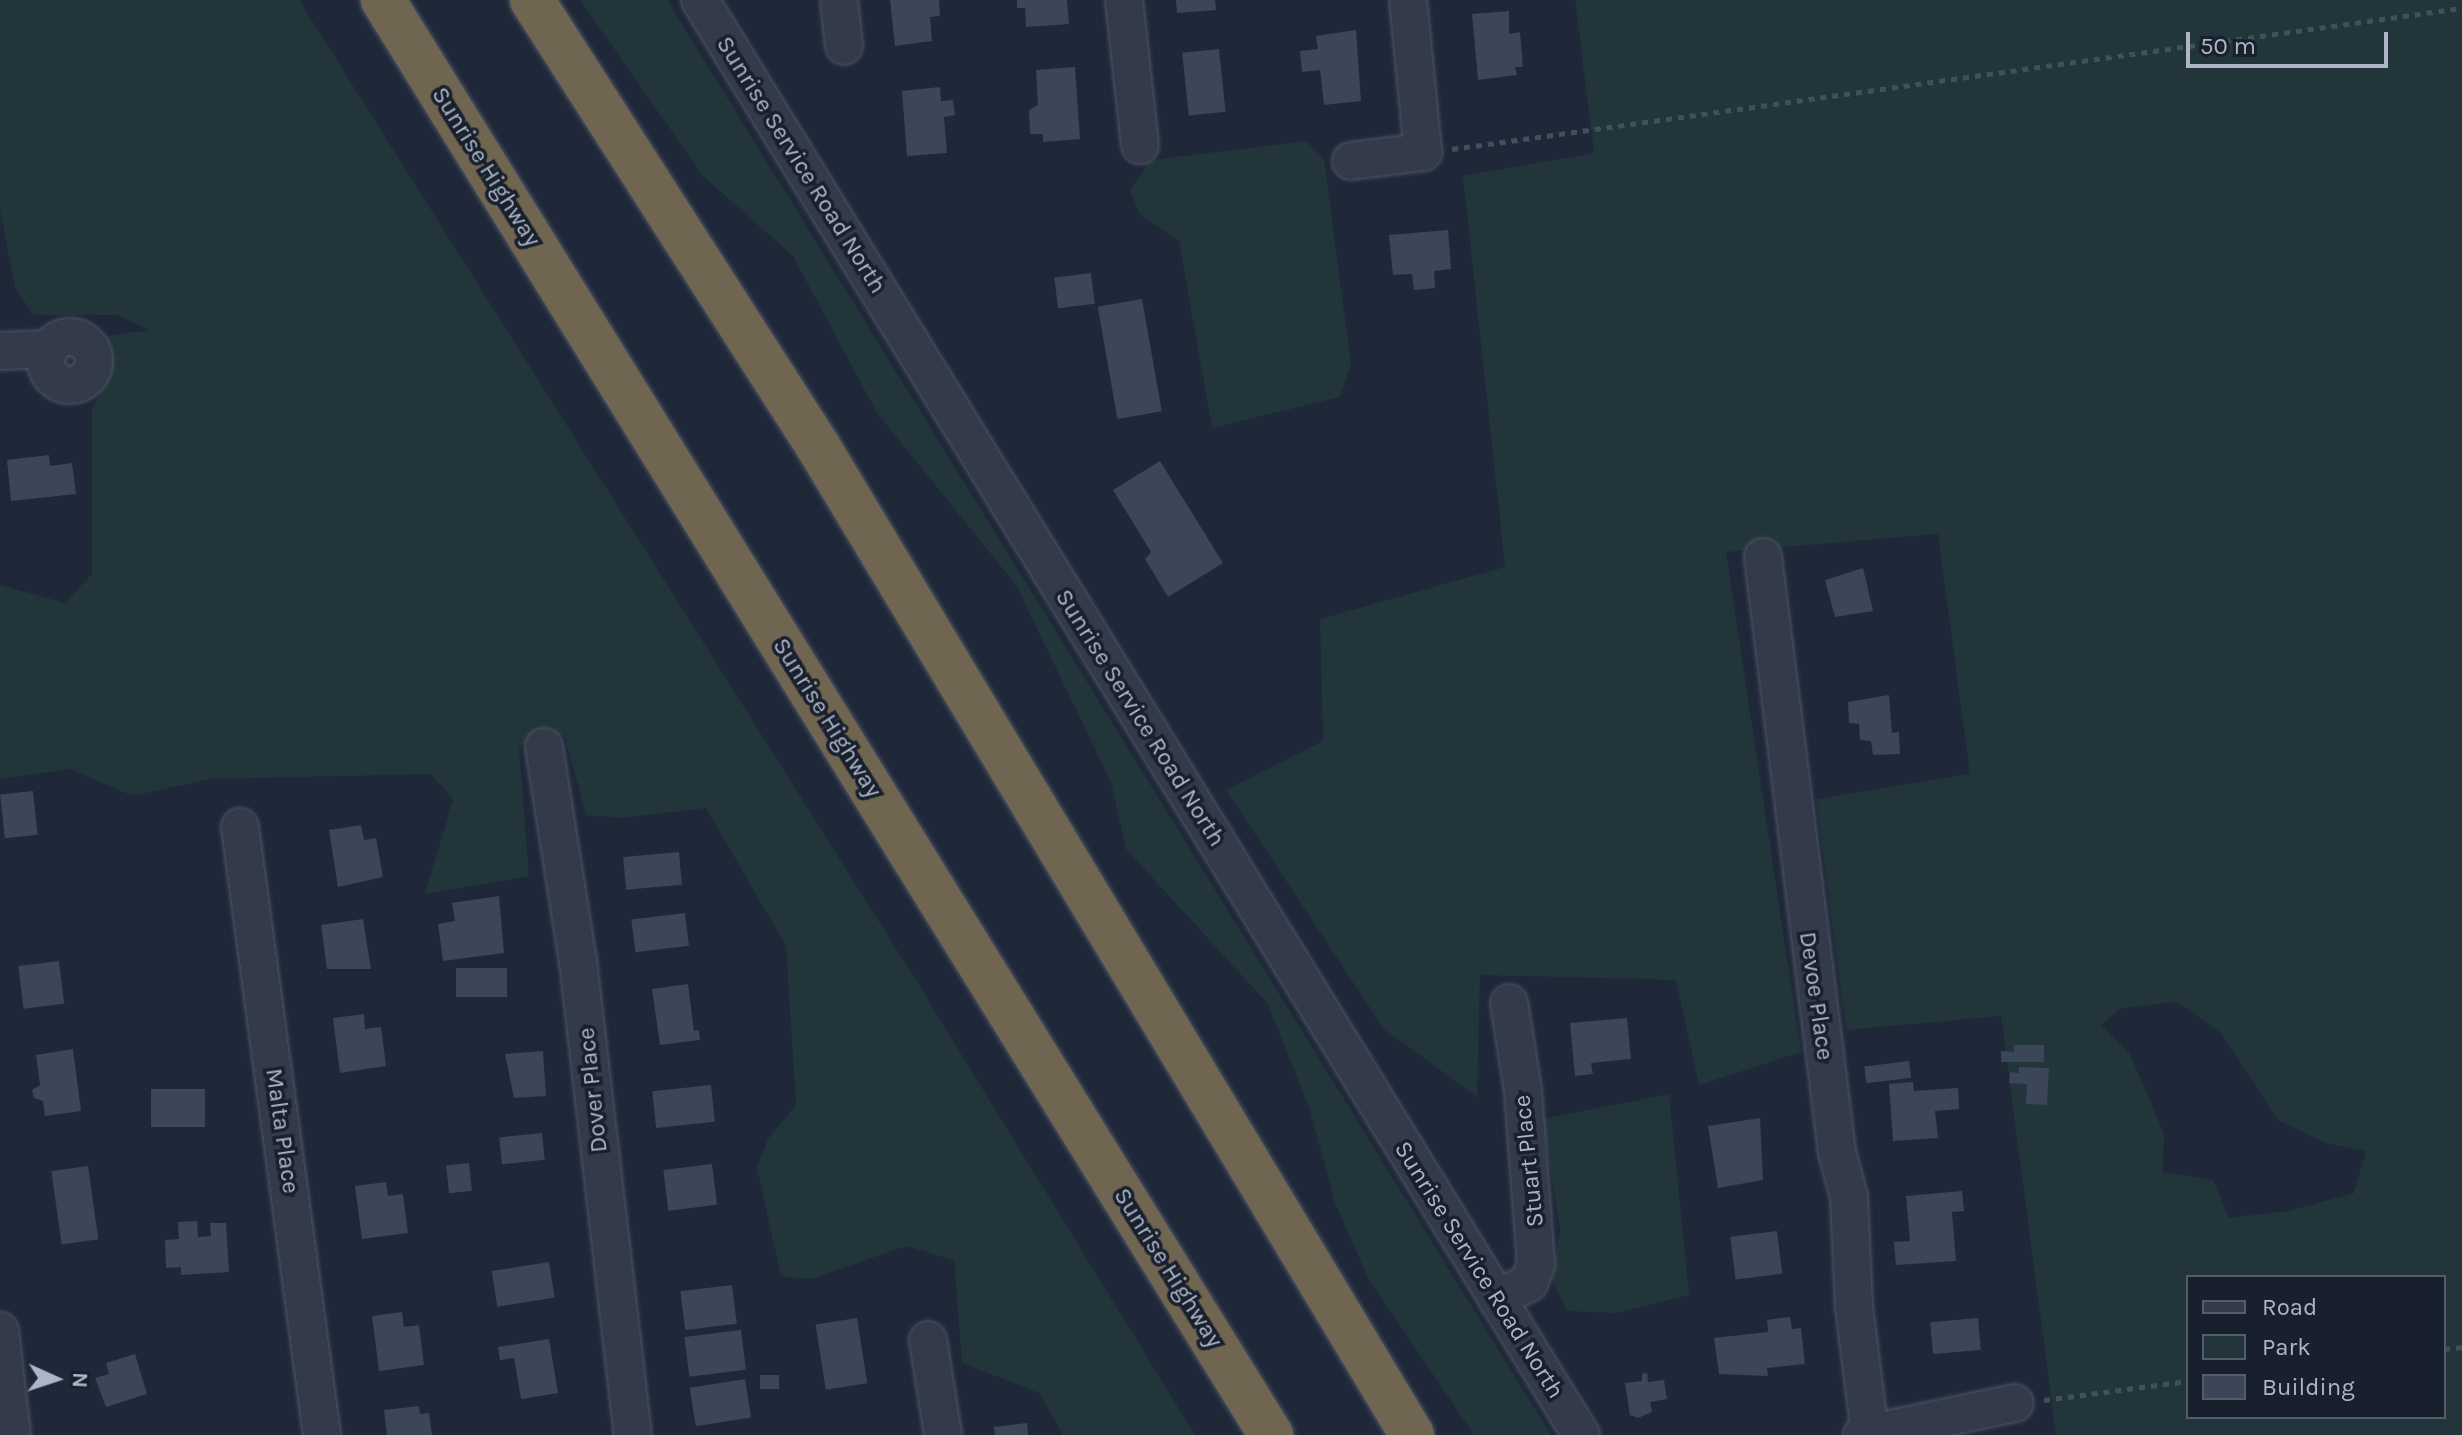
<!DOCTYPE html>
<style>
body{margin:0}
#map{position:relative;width:2462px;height:1435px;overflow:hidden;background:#1f2839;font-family:Karla,sans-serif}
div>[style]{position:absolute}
.green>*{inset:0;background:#21353a}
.building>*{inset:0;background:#3b4659;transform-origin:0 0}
.path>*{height:5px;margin-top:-2.5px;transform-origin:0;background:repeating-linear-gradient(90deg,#3f5257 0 6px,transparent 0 12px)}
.roads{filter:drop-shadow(0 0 2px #4d5564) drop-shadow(0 0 2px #4d5564)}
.minor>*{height:36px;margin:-18px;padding:0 18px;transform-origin:18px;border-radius:18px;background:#333a49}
.minor>.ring{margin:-18px;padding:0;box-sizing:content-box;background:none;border:36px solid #333a49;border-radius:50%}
.highway>*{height:44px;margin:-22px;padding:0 22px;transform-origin:22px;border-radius:22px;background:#6f6550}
span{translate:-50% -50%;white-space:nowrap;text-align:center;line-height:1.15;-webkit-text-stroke:7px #19202d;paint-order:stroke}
.street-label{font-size:24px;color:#adb5c6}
.legend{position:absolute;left:2186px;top:1275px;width:260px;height:144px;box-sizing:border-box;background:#19202d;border:2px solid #545c6a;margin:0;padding:10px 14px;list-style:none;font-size:24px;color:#adb5c6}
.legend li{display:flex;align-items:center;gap:16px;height:40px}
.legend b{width:40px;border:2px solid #545c6a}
.north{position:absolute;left:16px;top:1339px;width:80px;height:80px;-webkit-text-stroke:6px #19202d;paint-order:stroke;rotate:93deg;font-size:22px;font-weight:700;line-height:32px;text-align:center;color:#adb5c6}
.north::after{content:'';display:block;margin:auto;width:28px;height:36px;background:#adb5c6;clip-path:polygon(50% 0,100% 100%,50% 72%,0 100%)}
.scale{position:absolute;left:2186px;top:32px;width:202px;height:36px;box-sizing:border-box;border:4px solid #adb5c6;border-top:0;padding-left:10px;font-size:24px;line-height:28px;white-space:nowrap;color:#adb5c6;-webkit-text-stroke:6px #19202d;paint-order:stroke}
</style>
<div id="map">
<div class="green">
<div style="clip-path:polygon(0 0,299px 0,912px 974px,1195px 1435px,1063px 1435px,1039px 1393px,962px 1363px,954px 1260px,906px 1246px,811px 1279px,781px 1276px,757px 1167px,768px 1139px,796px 1105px,786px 946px,706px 808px,621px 818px,586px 815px,564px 735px,536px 733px,519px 747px,529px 876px,425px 894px,453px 799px,431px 774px,210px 779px,133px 796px,70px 769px,0 779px,0 585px,65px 603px,92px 574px,92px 409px,104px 387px,107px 336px,150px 330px,117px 315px,33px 315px,15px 287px,0 209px)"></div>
<div style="clip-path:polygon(580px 0,667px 0,1551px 1435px,1474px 1435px,1368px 1278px,1335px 1203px,1310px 1110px,1268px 1004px,1126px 849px,1111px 782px,1016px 585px,877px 413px,793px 256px,703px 176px)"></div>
<div style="clip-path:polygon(evenodd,1575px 0,2462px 0,2462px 1435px,2056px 1435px,2001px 1016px,1846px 1030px,1816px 799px,1970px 774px,1938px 534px,1726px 552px,1801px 1052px,1699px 1085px,1676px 980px,1480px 975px,1477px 1097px,1384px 1029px,1226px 790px,1323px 741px,1320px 619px,1505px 567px,1463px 176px,1594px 153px,1575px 0,2177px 1002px,2221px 1033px,2278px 1120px,2325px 1143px,2366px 1151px,2354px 1193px,2288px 1211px,2229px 1218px,2213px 1180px,2163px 1172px,2164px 1134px,2130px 1054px,2101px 1025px,2122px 1008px,2177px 1002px,1575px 0,2188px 1277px,2444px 1277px,2444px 1417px,2188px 1417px,2188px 1277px)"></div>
<div style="clip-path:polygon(1306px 141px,1324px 159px,1351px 364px,1340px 397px,1212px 428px,1179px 241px,1140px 215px,1130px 190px,1151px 160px)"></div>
<div style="clip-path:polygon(1669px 1094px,1689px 1295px,1615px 1313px,1567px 1311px,1552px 1280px,1560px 1229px,1543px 1119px)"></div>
</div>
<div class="building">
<div style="clip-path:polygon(890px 0,939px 0,940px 16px,930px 17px,932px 41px,895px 46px)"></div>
<div style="clip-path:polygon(1017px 0,1067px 0,1069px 24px,1026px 27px,1025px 8px,1017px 8px)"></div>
<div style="clip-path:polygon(1176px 0,1215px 0,1216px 10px,1177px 13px)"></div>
<div style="clip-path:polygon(1509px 11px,1509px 34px,1520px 32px,1523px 67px,1515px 67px,1517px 75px,1478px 80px,1472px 14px)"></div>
<div style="clip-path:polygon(1356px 30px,1361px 101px,1324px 105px,1320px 70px,1302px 72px,1300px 51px,1318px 49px,1316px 36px)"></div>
<div style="left:1219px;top:49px;width:63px;height:37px;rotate:84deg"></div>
<div style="clip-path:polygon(1075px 67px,1080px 139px,1043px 142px,1043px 134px,1030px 134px,1029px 110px,1038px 105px,1036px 70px)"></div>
<div style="clip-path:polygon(940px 87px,941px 101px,953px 100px,955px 115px,944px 117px,947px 153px,907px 156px,902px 91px)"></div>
<div style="clip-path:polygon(1448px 230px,1451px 269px,1434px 271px,1435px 288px,1414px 290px,1412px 274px,1393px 275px,1389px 235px)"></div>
<div style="left:1091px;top:273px;width:31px;height:37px;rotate:83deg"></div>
<div style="left:1142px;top:299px;width:114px;height:45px;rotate:80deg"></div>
<div style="clip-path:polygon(49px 455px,50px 466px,72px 463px,76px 494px,11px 501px,7px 460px)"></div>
<div style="clip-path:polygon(1160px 461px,1223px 563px,1168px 597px,1145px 559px,1151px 552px,1113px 490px)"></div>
<div style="clip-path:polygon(1863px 568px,1873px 611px,1835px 617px,1825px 580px)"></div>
<div style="clip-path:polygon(1889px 695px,1892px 733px,1899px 732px,1900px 754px,1873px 755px,1871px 741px,1860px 740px,1859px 724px,1849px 723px,1848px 702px)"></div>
<div style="left:33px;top:791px;width:44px;height:33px;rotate:84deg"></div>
<div style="clip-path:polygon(361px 825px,364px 840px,376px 838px,383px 877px,338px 887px,329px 830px)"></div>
<div style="left:679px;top:852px;width:33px;height:56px;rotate:85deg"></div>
<div style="clip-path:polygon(499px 896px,504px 953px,443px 961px,438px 924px,455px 921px,452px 903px)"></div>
<div style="left:685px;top:913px;width:33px;height:54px;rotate:83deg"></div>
<div style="clip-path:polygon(363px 919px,371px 969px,327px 969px,321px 925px)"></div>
<div style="left:59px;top:961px;width:43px;height:41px;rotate:83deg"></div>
<div style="left:507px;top:968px;width:29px;height:51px;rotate:90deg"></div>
<div style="clip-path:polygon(688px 984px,694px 1031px,699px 1030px,700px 1040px,660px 1045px,652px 989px)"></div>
<div style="clip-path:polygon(364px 1014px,365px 1029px,381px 1027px,386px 1066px,340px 1073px,333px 1018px)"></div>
<div style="clip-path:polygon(1627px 1018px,1631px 1059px,1591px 1063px,1593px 1074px,1575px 1076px,1570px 1023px)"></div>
<div style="clip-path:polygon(2014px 1045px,2044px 1045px,2044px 1062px,2001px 1062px,2001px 1051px,2014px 1052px)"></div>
<div style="clip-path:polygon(73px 1049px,81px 1111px,45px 1116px,43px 1101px,34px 1098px,32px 1090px,40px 1085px,36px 1055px)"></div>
<div style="clip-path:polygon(543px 1051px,546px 1096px,514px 1098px,505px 1054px)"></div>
<div style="left:1909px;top:1061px;width:17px;height:45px;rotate:83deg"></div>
<div style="clip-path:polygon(2019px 1067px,2049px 1068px,2047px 1105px,2026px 1104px,2027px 1084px,2009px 1083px,2010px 1072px,2019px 1073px)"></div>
<div style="clip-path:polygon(1913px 1082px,1914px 1091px,1958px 1088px,1959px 1109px,1935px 1111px,1938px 1138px,1893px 1141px,1889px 1084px)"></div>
<div style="left:711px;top:1085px;width:37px;height:59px;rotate:84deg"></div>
<div style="left:205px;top:1089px;width:38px;height:54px;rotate:90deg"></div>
<div style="clip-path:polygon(1760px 1118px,1763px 1180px,1718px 1188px,1708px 1126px)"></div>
<div style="left:542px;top:1133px;width:27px;height:43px;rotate:84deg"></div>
<div style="left:469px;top:1163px;width:28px;height:23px;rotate:84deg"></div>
<div style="left:712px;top:1164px;width:41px;height:49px;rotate:83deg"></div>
<div style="left:88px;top:1166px;width:74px;height:37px;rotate:82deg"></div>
<div style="clip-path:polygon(386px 1182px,388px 1196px,403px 1194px,408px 1233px,362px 1239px,355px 1186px)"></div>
<div style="clip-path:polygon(1962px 1191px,1964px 1211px,1952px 1212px,1956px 1261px,1896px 1265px,1894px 1242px,1910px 1241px,1906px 1196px)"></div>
<div style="clip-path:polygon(197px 1221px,198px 1237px,211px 1236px,210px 1223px,226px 1223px,229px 1272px,181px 1275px,181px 1267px,166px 1268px,165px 1240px,179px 1239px,178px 1222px)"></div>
<div style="left:1777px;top:1231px;width:43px;height:47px;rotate:83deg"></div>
<div style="left:549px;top:1262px;width:36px;height:58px;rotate:81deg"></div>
<div style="left:732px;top:1285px;width:39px;height:52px;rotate:83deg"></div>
<div style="clip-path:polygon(402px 1312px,404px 1327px,419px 1325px,424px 1365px,379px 1371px,372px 1316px)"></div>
<div style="clip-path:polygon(1790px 1317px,1792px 1329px,1801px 1328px,1805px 1364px,1767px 1368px,1768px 1376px,1719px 1374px,1714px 1338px,1768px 1332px,1767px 1320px)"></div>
<div style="left:857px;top:1318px;width:66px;height:42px;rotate:81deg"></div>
<div style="left:1978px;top:1318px;width:32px;height:48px;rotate:85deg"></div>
<div style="left:741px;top:1330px;width:40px;height:57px;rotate:83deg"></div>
<div style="clip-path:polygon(549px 1339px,558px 1393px,521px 1399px,514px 1358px,500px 1360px,498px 1347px)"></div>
<div style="clip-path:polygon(135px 1354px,147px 1394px,106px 1407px,95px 1378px,109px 1374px,106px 1363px)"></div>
<div style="clip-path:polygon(1647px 1373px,1648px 1382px,1664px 1380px,1667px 1399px,1650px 1402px,1652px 1412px,1638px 1418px,1630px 1415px,1625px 1383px,1642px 1381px,1642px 1374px)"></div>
<div style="left:779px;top:1375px;width:14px;height:19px;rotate:90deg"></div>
<div style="left:745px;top:1379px;width:39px;height:56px;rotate:81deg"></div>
<div style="clip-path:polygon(419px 1406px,420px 1414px,429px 1413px,432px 1435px,387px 1435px,384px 1410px)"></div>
<div style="clip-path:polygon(1027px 1423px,1028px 1435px,995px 1435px,994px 1427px)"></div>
</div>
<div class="path">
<div style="left:1452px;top:149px;width:1020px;rotate:-7.95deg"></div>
<div style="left:2444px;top:1349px;width:18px;rotate:-6deg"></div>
<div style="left:2044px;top:1400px;width:145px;rotate:-7.5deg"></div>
</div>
<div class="roads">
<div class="minor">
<div style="left:700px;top:0;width:1684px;rotate:58.45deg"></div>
<div style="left:839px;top:0;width:46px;rotate:83.8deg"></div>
<div style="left:1124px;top:0;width:146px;rotate:83.7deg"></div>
<div style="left:1351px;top:161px;width:73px;rotate:-7.1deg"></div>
<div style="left:1423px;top:152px;width:153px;rotate:-95.6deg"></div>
<div class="ring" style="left:46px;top:337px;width:12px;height:12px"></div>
<div style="left:0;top:351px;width:50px;rotate:-2.3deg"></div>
<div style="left:1763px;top:557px;width:600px;rotate:82.91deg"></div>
<div style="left:1837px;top:1152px;width:47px;rotate:75.1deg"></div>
<div style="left:1849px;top:1197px;width:110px;rotate:87.4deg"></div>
<div style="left:1854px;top:1307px;width:128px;rotate:82.8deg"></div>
<div style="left:544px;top:747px;width:217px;rotate:81deg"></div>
<div style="left:578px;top:961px;width:477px;rotate:83.4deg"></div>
<div style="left:240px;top:827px;width:614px;rotate:82.32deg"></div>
<div style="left:1497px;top:1299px;width:36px;rotate:-27deg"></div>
<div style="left:1529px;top:1283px;width:20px;rotate:-70deg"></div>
<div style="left:1536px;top:1264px;width:174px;rotate:-94.3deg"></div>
<div style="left:1523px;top:1090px;width:88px;rotate:-99.1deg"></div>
<div style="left:0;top:1331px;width:105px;rotate:83.4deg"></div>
<div style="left:928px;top:1340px;width:96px;rotate:81deg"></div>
<div style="left:1862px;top:1435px;width:156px;rotate:-11.8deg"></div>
</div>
<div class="highway">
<div style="left:383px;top:0;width:1688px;rotate:58.25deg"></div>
<div style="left:532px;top:0;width:532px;rotate:57.36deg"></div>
<div style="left:819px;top:448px;width:1151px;rotate:59deg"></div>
</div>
</div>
<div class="street-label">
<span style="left:801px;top:165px;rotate:58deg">Sunrise Service Road North</span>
<span style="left:486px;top:167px;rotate:58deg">Sunrise Highway</span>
<span style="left:827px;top:718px;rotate:58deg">Sunrise Highway</span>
<span style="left:1140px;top:718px;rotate:58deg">Sunrise Service Road North</span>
<span style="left:1816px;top:996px;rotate:82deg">Devoe Place</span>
<span style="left:593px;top:1090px;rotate:-96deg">Dover Place</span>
<span style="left:282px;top:1131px;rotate:82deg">Malta Place</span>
<span style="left:1529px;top:1161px;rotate:-96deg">Stuart Place</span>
<span style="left:1168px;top:1268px;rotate:58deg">Sunrise Highway</span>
<span style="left:1479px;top:1270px;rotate:58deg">Sunrise Service Road North</span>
</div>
<ul class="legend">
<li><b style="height:10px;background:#333a49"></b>Road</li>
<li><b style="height:22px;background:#21353a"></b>Park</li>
<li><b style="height:22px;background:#3b4659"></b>Building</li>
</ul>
<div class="north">N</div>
<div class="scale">50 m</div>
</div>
